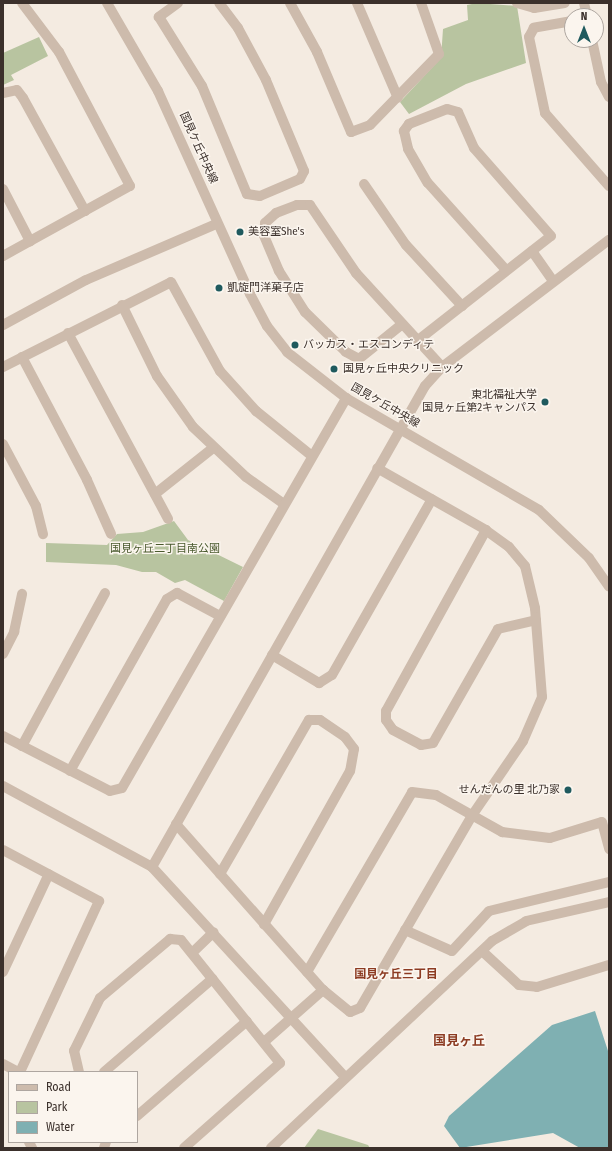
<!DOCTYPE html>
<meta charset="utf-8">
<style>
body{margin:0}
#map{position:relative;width:612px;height:1151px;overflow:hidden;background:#f4ebe1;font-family:"Fira Sans Condensed","Noto Sans JP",sans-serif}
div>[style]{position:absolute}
.green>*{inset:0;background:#b8c4a0}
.water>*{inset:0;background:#7fb0b2}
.minor>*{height:10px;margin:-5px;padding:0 5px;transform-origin:5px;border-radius:5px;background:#cdbbac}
.dots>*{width:11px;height:11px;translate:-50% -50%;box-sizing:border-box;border:2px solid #fbf5ee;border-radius:50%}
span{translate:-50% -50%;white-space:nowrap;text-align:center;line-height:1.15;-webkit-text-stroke:3px #fbf5ee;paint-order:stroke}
.street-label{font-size:11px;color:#3b302b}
.poi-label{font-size:11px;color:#3b302b}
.left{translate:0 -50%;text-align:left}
.right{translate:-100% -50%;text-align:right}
.park-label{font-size:11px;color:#4a5a2e}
.neighbourhood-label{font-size:12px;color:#8c3b22;font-weight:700}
.quarter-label{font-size:13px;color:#8c3b22;font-weight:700}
.frame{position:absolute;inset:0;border:4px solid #3b302b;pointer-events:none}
.legend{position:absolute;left:8px;top:1071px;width:130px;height:72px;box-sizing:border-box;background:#fbf5ee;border:1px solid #aea6a0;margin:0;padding:5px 7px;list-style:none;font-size:12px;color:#3b302b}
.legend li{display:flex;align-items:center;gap:8px;height:20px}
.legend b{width:20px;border:1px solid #aea6a0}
.north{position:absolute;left:564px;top:8px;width:40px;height:40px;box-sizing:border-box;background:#fbf5ee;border:1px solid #aea6a0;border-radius:50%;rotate:0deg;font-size:11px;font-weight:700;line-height:16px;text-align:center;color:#3b302b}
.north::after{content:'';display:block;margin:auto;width:14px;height:18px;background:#1f5a5e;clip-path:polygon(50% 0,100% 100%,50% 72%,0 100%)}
</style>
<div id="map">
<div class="green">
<div style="clip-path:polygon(477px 3px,517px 6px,526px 63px,466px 84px,409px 114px,400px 102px,441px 58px,443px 29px,468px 20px,467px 5px)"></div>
<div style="clip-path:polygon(39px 37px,48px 56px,11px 75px,14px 80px,3px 85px,3px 53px)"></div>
<div style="clip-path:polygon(174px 521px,188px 540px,243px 567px,224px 601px,185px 580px,175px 583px,156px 572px,142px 572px,116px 565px,46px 562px,46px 543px,107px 545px,117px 534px,143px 532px)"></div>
<div style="clip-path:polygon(318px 1129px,368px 1145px,370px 1148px,304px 1148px)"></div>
</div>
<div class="water">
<div style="clip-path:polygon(595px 1011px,609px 1054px,609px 1148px,580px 1148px,553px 1133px,460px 1148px,444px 1126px,449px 1116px,552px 1025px)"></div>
</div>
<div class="minor">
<div style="left:107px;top:3px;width:102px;rotate:59.9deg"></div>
<div style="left:158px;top:91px;width:223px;rotate:65.6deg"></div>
<div style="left:250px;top:294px;width:36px;rotate:62deg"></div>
<div style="left:267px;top:326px;width:33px;rotate:52deg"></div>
<div style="left:287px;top:352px;width:75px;rotate:37.9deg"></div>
<div style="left:346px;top:398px;width:223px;rotate:30.1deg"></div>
<div style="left:539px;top:510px;width:69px;rotate:43.8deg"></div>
<div style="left:589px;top:558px;width:35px;rotate:55deg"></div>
<div style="left:178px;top:3px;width:24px;rotate:144deg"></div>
<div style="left:159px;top:17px;width:81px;rotate:58.1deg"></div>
<div style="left:202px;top:86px;width:117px;rotate:67.4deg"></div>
<div style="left:247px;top:194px;width:13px;rotate:9deg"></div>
<div style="left:260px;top:196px;width:43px;rotate:-23deg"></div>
<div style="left:300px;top:179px;width:9px;rotate:-63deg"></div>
<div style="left:304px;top:171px;width:99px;rotate:-112.7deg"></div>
<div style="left:266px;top:80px;width:59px;rotate:-118.3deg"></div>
<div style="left:238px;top:28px;width:31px;rotate:-127deg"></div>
<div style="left:290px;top:3px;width:56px;rotate:61.1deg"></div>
<div style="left:317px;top:52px;width:87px;rotate:67deg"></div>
<div style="left:351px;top:132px;width:20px;rotate:-20deg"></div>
<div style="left:370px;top:125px;width:99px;rotate:-45.8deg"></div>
<div style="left:439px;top:54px;width:54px;rotate:-109.4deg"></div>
<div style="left:357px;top:3px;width:103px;rotate:66.7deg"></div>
<div style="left:517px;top:3px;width:18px;rotate:16deg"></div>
<div style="left:534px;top:8px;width:31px;rotate:-9deg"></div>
<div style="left:584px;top:3px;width:13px;rotate:77deg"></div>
<div style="left:572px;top:21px;width:39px;rotate:170deg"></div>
<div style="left:534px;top:28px;width:10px;rotate:119deg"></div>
<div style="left:529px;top:37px;width:78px;rotate:78.1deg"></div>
<div style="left:545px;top:113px;width:97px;rotate:48.8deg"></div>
<div style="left:592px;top:40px;width:43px;rotate:77.9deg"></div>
<div style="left:601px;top:82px;width:17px;rotate:62deg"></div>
<div style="left:3px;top:93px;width:14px;rotate:-12deg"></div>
<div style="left:17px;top:90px;width:10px;rotate:53deg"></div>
<div style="left:23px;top:98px;width:129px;rotate:61.2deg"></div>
<div style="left:364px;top:184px;width:74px;rotate:55.5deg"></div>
<div style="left:406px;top:245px;width:83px;rotate:47.4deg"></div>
<div style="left:3px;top:189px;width:59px;rotate:62.6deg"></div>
<div style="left:532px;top:251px;width:35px;rotate:55deg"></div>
<div style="left:3px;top:256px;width:145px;rotate:-28.9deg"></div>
<div style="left:130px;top:186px;width:152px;rotate:-117.9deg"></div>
<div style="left:59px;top:52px;width:61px;rotate:-127.1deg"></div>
<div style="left:122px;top:305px;width:79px;rotate:63.8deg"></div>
<div style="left:157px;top:376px;width:62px;rotate:54.8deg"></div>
<div style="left:193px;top:427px;width:73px;rotate:43.3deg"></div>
<div style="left:246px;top:477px;width:47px;rotate:35.4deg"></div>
<div style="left:3px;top:325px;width:94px;rotate:-28.5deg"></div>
<div style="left:86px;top:280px;width:142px;rotate:-23.3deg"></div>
<div style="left:401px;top:325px;width:54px;rotate:141deg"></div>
<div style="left:359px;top:359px;width:15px;rotate:-152deg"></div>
<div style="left:346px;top:352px;width:57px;rotate:-135.7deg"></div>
<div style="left:305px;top:312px;width:49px;rotate:-122.4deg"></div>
<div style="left:279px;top:271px;width:39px;rotate:-113deg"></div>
<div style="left:264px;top:235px;width:12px;rotate:-85deg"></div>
<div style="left:265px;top:223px;width:15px;rotate:-42deg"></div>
<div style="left:276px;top:213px;width:22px;rotate:-21deg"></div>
<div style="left:297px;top:205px;width:13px"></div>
<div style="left:310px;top:205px;width:82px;rotate:55.9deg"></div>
<div style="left:356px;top:273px;width:127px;rotate:47.5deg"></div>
<div style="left:68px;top:333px;width:211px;rotate:61.7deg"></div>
<div style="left:417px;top:341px;width:170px;rotate:-38.1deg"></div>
<div style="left:551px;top:236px;width:117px;rotate:-131.2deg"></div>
<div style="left:474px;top:148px;width:39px;rotate:-114deg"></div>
<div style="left:458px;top:112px;width:11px;rotate:-165deg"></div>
<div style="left:447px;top:109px;width:41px;rotate:158.5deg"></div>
<div style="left:409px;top:124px;width:9px;rotate:126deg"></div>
<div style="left:404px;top:131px;width:18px;rotate:77deg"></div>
<div style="left:408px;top:149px;width:39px;rotate:60deg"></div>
<div style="left:428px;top:183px;width:117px;rotate:48.1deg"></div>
<div style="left:22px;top:357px;width:139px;rotate:62.1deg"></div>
<div style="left:87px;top:480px;width:59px;rotate:66deg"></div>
<div style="left:3px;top:367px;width:188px;rotate:-26.8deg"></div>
<div style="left:171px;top:282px;width:102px;rotate:61.2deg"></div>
<div style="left:220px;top:371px;width:54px;rotate:48deg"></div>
<div style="left:256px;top:411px;width:72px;rotate:38.8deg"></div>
<div style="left:3px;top:444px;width:70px;rotate:62deg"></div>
<div style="left:36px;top:506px;width:29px;rotate:76deg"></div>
<div style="left:155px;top:494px;width:74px;rotate:-38.4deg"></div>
<div style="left:486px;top:530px;width:207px;rotate:118.9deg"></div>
<div style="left:386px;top:711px;width:9px;rotate:90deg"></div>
<div style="left:386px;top:720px;width:12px;rotate:55deg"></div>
<div style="left:393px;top:730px;width:32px;rotate:28deg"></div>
<div style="left:421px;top:745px;width:12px;rotate:-9deg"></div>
<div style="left:433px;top:743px;width:131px;rotate:-60.3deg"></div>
<div style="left:498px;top:629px;width:39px;rotate:-13deg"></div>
<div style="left:3px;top:654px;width:25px;rotate:-63deg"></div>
<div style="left:14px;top:632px;width:39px;rotate:-78deg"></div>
<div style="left:272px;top:655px;width:55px;rotate:30.8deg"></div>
<div style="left:319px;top:683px;width:15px;rotate:-32deg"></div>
<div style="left:332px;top:675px;width:202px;rotate:-60.4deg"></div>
<div style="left:3px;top:736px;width:120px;rotate:27.2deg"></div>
<div style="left:110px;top:791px;width:12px;rotate:-14deg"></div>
<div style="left:122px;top:788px;width:450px;rotate:-60.1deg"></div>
<div style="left:22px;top:746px;width:174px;rotate:-61.5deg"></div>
<div style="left:70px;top:771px;width:197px;rotate:-60.6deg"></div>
<div style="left:167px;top:599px;width:12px;rotate:-31deg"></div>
<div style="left:177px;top:593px;width:49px;rotate:28.1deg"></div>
<div style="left:3px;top:786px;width:170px;rotate:28.5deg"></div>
<div style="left:152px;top:867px;width:285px;rotate:47.4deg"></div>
<div style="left:176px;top:824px;width:222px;rotate:48.5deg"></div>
<div style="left:323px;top:990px;width:35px;rotate:39deg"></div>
<div style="left:350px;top:1012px;width:11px;rotate:-22deg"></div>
<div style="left:360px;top:1008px;width:221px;rotate:-59.8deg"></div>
<div style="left:471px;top:817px;width:92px;rotate:-55.6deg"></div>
<div style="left:523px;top:741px;width:48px;rotate:-66.6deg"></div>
<div style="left:542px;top:697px;width:89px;rotate:-94.5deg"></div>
<div style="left:535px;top:608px;width:43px;rotate:-103.4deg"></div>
<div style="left:525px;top:566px;width:25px;rotate:-130deg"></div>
<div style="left:509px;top:547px;width:29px;rotate:-144deg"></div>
<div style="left:486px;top:530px;width:125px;rotate:-150.4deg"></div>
<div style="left:3px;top:850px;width:109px;rotate:28deg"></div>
<div style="left:99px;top:901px;width:188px;rotate:114.8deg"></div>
<div style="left:152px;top:867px;width:553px;rotate:-60.42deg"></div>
<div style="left:425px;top:386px;width:25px;rotate:-48deg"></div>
<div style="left:442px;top:367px;width:210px;rotate:-37.3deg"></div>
<div style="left:220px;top:874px;width:178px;rotate:-60deg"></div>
<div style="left:309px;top:720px;width:11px"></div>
<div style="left:320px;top:720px;width:30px;rotate:34deg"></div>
<div style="left:345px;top:737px;width:15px;rotate:53deg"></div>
<div style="left:354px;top:749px;width:22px;rotate:100deg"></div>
<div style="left:350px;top:771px;width:176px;rotate:119.3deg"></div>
<div style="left:405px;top:930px;width:51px;rotate:24.1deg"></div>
<div style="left:452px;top:951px;width:54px;rotate:-47.2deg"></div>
<div style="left:489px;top:911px;width:123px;rotate:-13.6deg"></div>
<div style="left:482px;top:951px;width:50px;rotate:42.6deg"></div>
<div style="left:519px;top:985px;width:18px;rotate:6deg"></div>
<div style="left:537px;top:987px;width:75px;rotate:-17deg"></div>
<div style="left:192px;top:953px;width:30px;rotate:-44deg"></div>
<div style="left:3px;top:972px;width:108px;rotate:-64.9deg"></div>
<div style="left:307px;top:972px;width:208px;rotate:-59.7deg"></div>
<div style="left:412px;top:792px;width:24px;rotate:7deg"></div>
<div style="left:436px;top:795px;width:76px;rotate:29.3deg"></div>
<div style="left:502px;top:832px;width:48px;rotate:7.1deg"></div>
<div style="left:550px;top:838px;width:54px;rotate:-17.1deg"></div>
<div style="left:602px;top:822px;width:28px;rotate:75deg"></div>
<div style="left:264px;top:1042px;width:79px;rotate:-41.4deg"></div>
<div style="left:3px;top:1064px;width:17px;rotate:28deg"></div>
<div style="left:79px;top:1072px;width:22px;rotate:-103deg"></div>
<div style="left:74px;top:1051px;width:59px;rotate:-63.9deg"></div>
<div style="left:100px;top:998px;width:92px;rotate:-40.1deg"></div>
<div style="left:170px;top:939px;width:11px;rotate:5deg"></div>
<div style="left:181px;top:940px;width:158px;rotate:51.2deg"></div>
<div style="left:280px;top:1063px;width:128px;rotate:138.5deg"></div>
<div style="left:104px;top:1072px;width:143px;rotate:-40.7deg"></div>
<div style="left:137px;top:1116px;width:145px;rotate:-40.8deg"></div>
<div style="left:29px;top:1142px;width:7px;rotate:63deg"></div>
<div style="left:104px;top:1148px;width:6px;rotate:-72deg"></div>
<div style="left:271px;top:1148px;width:303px;rotate:-43.1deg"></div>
<div style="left:492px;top:941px;width:39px;rotate:-30deg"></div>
<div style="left:526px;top:921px;width:85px;rotate:-12.9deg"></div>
</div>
<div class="dots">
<div style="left:240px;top:232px;background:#1f5a5e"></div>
<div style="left:219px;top:288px;background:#1f5a5e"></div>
<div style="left:295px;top:345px;background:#1f5a5e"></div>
<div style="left:334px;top:369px;background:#1f5a5e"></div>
<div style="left:545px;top:402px;background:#1f5a5e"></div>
<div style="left:568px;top:790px;background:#1f5a5e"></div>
</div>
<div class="street-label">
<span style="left:198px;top:148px;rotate:66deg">国見ケ丘中央線</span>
<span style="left:385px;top:406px;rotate:30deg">国見ケ丘中央線</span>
</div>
<div class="poi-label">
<span class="left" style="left:248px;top:232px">美容室She's</span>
<span class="left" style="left:227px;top:288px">凱旋門洋菓子店</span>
<span class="left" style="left:303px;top:345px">バッカス・エスコンディテ</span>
<span class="left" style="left:343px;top:369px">国見ヶ丘中央クリニック</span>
<span class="right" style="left:537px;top:402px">東北福祉大学<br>国見ヶ丘第2キャンパス</span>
<span class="right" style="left:560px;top:790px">せんだんの里 北乃家</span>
</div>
<div class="park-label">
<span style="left:165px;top:549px">国見ヶ丘二丁目南公園</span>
</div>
<div class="neighbourhood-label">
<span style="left:396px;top:975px">国見ヶ丘三丁目</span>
</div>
<div class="quarter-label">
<span style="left:459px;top:1041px">国見ヶ丘</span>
</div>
<div class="frame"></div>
<ul class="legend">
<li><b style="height:5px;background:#cdbbac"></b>Road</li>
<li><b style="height:11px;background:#b8c4a0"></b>Park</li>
<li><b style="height:11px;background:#7fb0b2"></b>Water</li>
</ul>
<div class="north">N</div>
</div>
